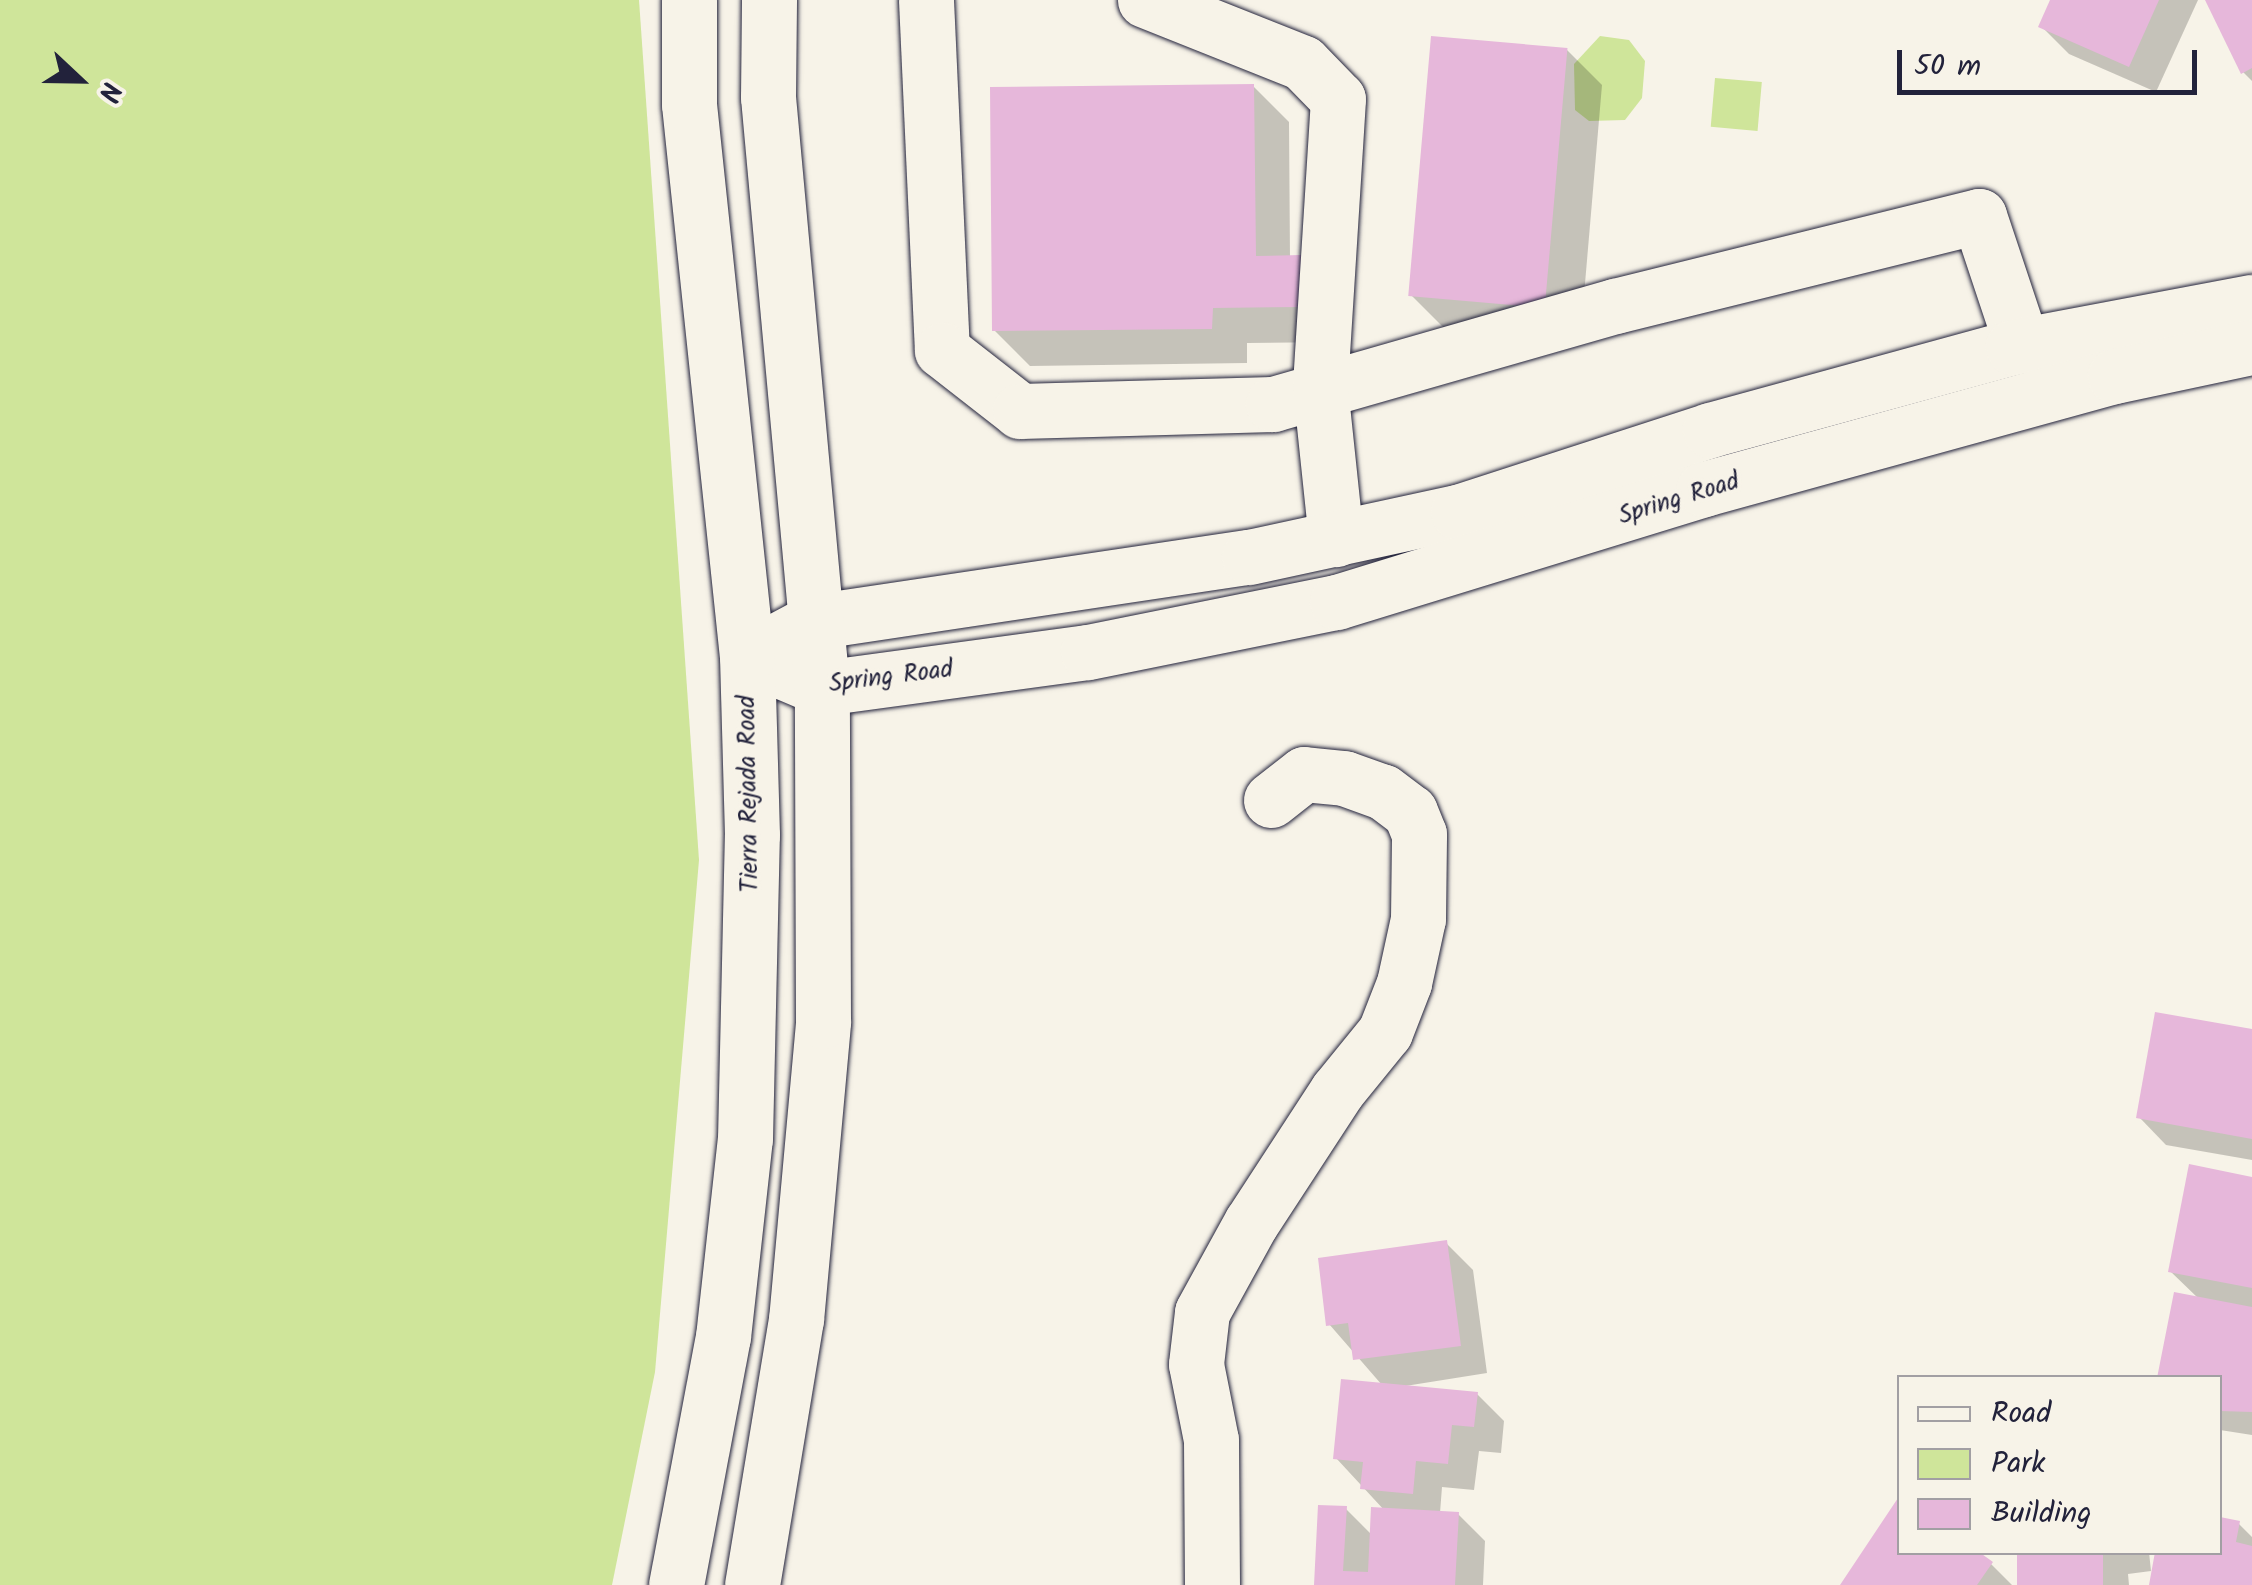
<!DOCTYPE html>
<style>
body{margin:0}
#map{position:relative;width:2252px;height:1585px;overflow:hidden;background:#f7f3e8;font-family:Kalam,sans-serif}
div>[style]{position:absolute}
.green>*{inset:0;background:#cfe59a;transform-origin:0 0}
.shadow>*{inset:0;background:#0003}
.building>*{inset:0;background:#e6b7da;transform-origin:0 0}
.roads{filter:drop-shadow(0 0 2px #22223b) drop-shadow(0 0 2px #22223b)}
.minor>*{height:55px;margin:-27.5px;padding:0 27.5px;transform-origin:27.5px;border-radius:27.5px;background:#f7f3e8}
.major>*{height:55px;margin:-27.5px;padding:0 27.5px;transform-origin:27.5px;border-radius:27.5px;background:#f7f3e8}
span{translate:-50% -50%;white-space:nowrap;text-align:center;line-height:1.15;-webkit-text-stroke:8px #f7f3e8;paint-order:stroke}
.street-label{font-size:25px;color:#22223b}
.legend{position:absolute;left:1897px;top:1375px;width:325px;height:180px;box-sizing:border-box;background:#f7f3e8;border:2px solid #a29fa3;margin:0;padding:12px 18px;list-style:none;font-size:30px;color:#22223b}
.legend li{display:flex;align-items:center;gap:20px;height:50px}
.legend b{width:50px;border:2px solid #a29fa3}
.north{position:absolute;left:30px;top:30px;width:100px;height:100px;-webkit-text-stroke:8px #f7f3e8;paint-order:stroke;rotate:112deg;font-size:28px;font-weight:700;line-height:40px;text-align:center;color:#22223b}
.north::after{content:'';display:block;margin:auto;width:35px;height:45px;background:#22223b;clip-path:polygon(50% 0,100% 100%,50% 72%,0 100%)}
.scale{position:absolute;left:1897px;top:50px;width:300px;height:45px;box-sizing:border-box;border:5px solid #22223b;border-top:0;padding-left:12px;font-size:30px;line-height:35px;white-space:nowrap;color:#22223b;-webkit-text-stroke:8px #f7f3e8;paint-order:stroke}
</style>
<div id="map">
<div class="green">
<div style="clip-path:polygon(0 0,639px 0,699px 860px,655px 1372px,612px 1585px,0 1585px)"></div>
<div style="clip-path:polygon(1600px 36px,1629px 40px,1645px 61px,1642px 98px,1625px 120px,1589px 121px,1575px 110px,1574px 64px)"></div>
<div style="left:1715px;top:78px;width:47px;height:49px;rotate:5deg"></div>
</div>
<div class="shadow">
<div style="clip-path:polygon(2053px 0,2198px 0,2156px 92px,2069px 54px,2041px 26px)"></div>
<div style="clip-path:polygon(2208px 0,2252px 0,2252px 81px,2243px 72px)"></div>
<div style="clip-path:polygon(1567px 50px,1602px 85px,1580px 342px,1447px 331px,1411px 295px)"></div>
<div style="clip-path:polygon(1253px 86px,1289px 122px,1290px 258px,1336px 342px,1247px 343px,1247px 363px,1030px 366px,994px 330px)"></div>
<div style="clip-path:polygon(2252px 1031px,2252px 1160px,2166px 1145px,2139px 1117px)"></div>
<div style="clip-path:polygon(2252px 1179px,2252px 1435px,2220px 1430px,2220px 1378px,2199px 1299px,2170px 1271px)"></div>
<div style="clip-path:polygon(1446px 1243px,1473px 1270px,1487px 1373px,1399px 1387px,1477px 1394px,1504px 1421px,1501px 1453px,1479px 1451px,1474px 1490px,1442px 1487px,1440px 1513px,1458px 1514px,1485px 1541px,1483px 1585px,1317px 1585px,1345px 1508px,1372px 1535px,1385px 1511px,1336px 1458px,1382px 1385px,1329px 1324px)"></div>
<div style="clip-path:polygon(2220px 1520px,2239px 1524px,2252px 1537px,2252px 1585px,2151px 1585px,2220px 1552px)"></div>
<div style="clip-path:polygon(1900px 1552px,1991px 1564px,2012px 1585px,1843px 1585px)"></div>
<div style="clip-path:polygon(2019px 1552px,2149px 1552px,2151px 1571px,2128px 1574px,2129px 1585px,2023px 1585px)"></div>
</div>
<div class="building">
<div style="clip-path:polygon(2050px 0,2159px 0,2129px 67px,2038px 27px)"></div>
<div style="clip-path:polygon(2205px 0,2252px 0,2252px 68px,2241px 74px)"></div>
<div style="left:1431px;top:36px;width:137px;height:261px;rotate:5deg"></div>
<div style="clip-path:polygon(1254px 84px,1256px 256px,1301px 255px,1302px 307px,1213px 308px,1212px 329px,992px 331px,990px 87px)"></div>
<div style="clip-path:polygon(2155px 1012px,2252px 1029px,2252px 1139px,2136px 1118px)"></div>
<div style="clip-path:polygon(2189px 1164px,2252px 1177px,2252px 1288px,2168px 1272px)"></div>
<div style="clip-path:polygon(1447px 1240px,1461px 1346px,1353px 1360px,1348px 1323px,1326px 1326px,1318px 1258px)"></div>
<div style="clip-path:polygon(2174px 1292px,2252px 1307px,2252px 1412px,2220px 1411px,2220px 1378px,2157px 1378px)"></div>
<div style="clip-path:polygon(1341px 1379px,1478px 1392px,1474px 1427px,1452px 1425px,1448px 1464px,1416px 1461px,1413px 1494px,1360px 1489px,1363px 1462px,1333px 1459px)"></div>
<div style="clip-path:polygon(1900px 1495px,1900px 1552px,1979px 1552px,1993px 1562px,1977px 1585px,1840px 1585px)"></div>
<div style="clip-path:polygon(1318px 1505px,1347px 1506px,1343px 1571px,1368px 1572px,1371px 1507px,1459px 1512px,1455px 1585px,1314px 1585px)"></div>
<div style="clip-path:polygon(2220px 1517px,2240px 1521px,2236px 1542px,2252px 1546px,2252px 1585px,2149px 1585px,2155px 1552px,2220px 1552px)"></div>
<div style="left:2017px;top:1552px;width:86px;height:33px"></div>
</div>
<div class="roads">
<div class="minor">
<div style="left:926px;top:0;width:350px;rotate:87.4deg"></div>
<div style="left:942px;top:350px;width:99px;rotate:38deg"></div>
<div style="left:1020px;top:411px;width:253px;rotate:-1.6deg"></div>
<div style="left:1273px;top:404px;width:356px;rotate:-16deg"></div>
<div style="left:1615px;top:306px;width:375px;rotate:-13.9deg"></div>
<div style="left:1979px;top:216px;width:136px;rotate:71.6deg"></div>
<div style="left:1145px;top:0;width:170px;rotate:21.7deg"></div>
<div style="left:1303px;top:63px;width:50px;rotate:45.8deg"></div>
<div style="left:1338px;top:99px;width:289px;rotate:93.6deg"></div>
<div style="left:1320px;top:387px;width:153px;rotate:84deg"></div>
<div style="left:1212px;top:1585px;width:145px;rotate:-90.4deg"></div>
<div style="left:1211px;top:1440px;width:77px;rotate:-101.2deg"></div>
<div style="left:1196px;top:1364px;width:52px;rotate:-83.4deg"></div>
<div style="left:1202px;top:1312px;width:102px;rotate:-61.2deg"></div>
<div style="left:1251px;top:1223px;width:158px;rotate:-56.9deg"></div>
<div style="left:1337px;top:1091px;width:76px;rotate:-50.9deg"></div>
<div style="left:1385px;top:1032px;width:53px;rotate:-68.8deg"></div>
<div style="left:1404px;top:983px;width:66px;rotate:-77.7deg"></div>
<div style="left:1418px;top:919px;width:85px;rotate:-89.3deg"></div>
<div style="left:1419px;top:834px;width:24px;rotate:-112deg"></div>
<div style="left:1410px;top:812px;width:34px;rotate:-143deg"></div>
<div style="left:1383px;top:792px;width:41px;rotate:-160.3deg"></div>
<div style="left:1344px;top:778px;width:40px;rotate:-174.3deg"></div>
<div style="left:1304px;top:774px;width:42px;rotate:141.8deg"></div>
</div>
<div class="major">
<div style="left:780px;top:639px;width:36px;rotate:-28deg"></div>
<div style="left:812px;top:622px;width:442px;rotate:-8.5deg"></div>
<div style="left:1249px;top:557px;width:214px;rotate:-12.2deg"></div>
<div style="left:1458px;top:512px;width:265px;rotate:-18deg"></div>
<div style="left:1710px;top:430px;width:314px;rotate:-15.3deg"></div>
<div style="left:2013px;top:347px;width:243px;rotate:-10.7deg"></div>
<div style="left:786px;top:673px;width:39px;rotate:23deg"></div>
<div style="left:822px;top:688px;width:268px;rotate:-7.7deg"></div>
<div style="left:1088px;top:652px;width:254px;rotate:-11.4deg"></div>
<div style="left:1337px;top:602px;width:384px;rotate:-17.1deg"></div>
<div style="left:1704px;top:489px;width:426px;rotate:-15.4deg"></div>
<div style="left:2115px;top:376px;width:140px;rotate:-12deg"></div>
<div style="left:676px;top:1585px;width:252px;rotate:-79.3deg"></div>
<div style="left:723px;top:1337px;width:199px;rotate:-83.7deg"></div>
<div style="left:745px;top:1139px;width:304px;rotate:-88.7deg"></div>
<div style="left:752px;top:835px;width:178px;rotate:-91.6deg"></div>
<div style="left:747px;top:657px;width:556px;rotate:-95.99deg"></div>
<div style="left:689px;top:104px;width:104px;rotate:-90deg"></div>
<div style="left:752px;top:1585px;width:269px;rotate:-80.6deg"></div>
<div style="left:796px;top:1320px;width:300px;rotate:-84.8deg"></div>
<div style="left:823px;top:1021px;width:333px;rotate:-90.2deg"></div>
<div style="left:822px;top:688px;width:593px;rotate:-95.22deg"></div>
<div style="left:768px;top:97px;width:97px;rotate:-89.4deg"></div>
</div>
</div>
<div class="street-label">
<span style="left:1679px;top:499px;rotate:-17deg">Spring Road</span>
<span style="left:891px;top:677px;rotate:-7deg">Spring Road</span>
<span style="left:749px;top:794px;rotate:-91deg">Tierra Rejada Road</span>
</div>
<ul class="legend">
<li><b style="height:12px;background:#f7f3e8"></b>Road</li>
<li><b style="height:28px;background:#cfe59a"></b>Park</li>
<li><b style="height:28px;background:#e6b7da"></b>Building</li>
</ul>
<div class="north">N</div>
<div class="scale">50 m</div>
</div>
